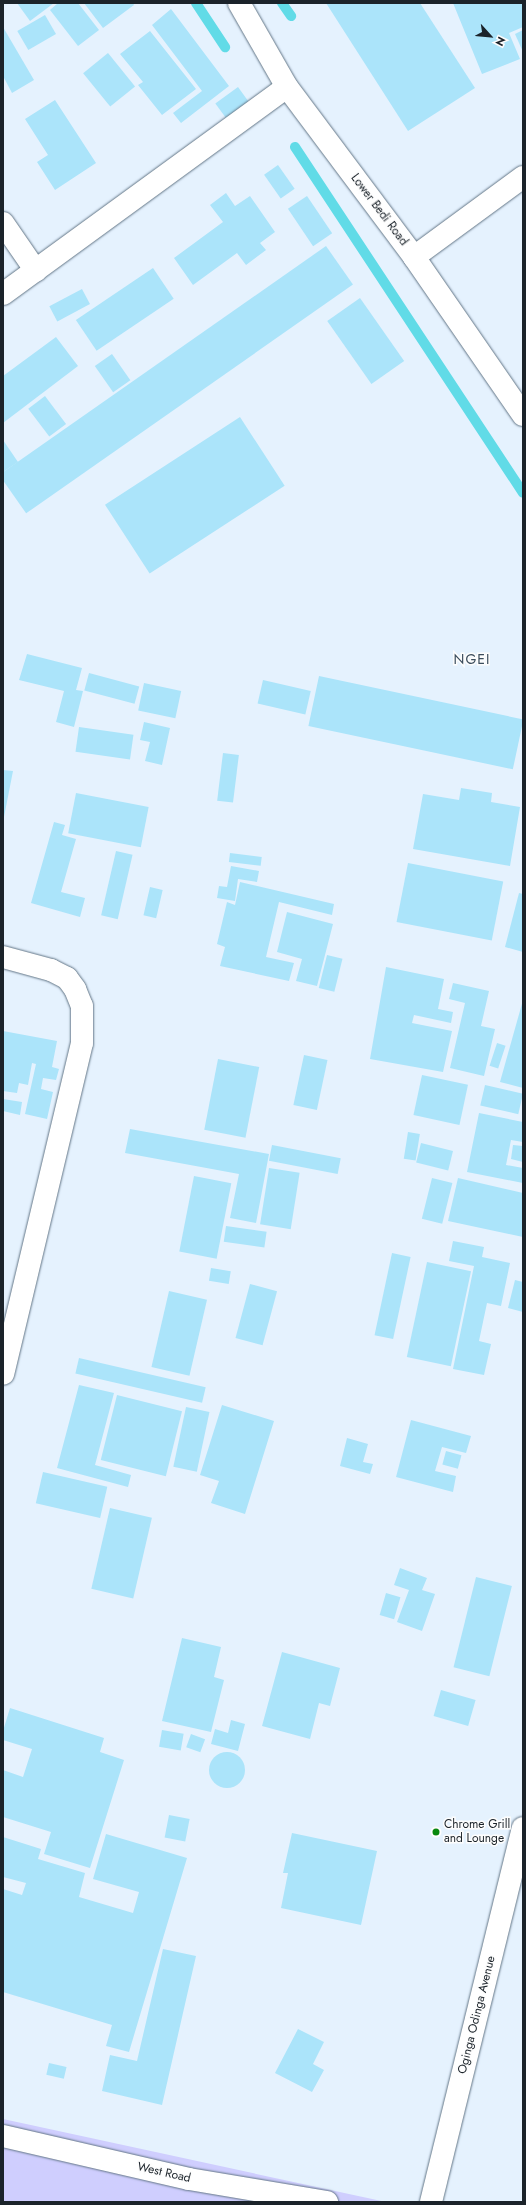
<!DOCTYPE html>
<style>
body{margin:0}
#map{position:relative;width:526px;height:2205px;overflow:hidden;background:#e5f2fe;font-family:Jost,sans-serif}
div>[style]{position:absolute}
.green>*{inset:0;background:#cfcefe}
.stream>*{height:10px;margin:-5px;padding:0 5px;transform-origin:5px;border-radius:5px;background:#61dbe7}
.building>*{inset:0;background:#abe4fa;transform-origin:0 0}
.round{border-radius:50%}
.roads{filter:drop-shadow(0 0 1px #637687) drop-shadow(0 0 1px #637687)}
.minor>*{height:22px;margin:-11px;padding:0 11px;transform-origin:11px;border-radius:11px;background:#fff}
.dots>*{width:11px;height:11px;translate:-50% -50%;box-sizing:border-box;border:2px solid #fdfdfd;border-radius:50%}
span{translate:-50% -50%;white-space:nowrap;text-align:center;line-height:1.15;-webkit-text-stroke:3px #fdfdfd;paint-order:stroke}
.street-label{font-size:12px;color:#1b232a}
.poi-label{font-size:12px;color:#1b232a}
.left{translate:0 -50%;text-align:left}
.quarter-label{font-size:14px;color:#3b4d5d;letter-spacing:1px}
.frame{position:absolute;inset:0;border:4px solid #1b232a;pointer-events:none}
.north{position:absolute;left:470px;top:16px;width:40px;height:40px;-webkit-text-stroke:3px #fdfdfd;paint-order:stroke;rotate:117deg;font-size:11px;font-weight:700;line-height:16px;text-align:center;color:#1b232a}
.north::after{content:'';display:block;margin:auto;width:14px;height:18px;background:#1b232a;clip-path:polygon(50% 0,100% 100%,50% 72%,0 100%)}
</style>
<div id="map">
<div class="green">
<div style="clip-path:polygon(3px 2119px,386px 2202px,3px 2202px)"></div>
</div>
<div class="stream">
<div style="left:196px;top:3px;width:53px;rotate:56.6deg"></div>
<div style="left:282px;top:3px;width:16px;rotate:55deg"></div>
<div style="left:295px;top:147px;width:414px;rotate:56.6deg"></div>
</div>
<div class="building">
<div style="clip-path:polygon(17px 3px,54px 3px,30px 21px)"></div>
<div style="clip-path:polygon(58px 3px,78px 3px,99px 30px,78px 46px,50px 10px)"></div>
<div style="clip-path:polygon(84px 3px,133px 3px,134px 5px,103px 28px)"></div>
<div style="clip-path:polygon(326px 3px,420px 3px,475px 88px,408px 131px)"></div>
<div style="clip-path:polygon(453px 3px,523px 3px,523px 27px,509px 33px,520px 59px,482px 74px)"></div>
<div style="clip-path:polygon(171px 9px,229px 86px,181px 123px,173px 113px,202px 91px,152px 25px)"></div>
<div style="left:45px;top:15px;width:22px;height:32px;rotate:60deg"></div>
<div style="clip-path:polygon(3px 27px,34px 80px,12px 93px,3px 76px)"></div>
<div style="clip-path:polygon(523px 30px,523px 52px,515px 34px)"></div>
<div style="clip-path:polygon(150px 31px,196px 89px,162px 115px,138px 85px,143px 82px,120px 54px)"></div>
<div style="left:108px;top:53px;width:43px;height:32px;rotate:51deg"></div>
<div style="left:238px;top:87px;width:24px;height:28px;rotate:54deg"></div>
<div style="clip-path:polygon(55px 100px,96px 163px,55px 190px,37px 162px,48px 155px,25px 119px)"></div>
<div style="left:278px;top:165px;width:29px;height:17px;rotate:55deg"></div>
<div style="clip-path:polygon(226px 193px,235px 206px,250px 196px,275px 232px,260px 243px,266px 250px,246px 265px,237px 253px,193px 285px,174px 258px,223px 222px,210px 205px)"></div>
<div style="left:307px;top:196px;width:45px;height:23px;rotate:56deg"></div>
<div style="left:326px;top:246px;width:47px;height:399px;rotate:55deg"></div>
<div style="left:153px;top:268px;width:37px;height:93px;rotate:56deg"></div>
<div style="left:82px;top:289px;width:17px;height:37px;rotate:62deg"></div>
<div style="left:360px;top:298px;width:77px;height:40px;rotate:55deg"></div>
<div style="clip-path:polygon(56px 337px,78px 366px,3px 423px,3px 376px)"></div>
<div style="left:112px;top:354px;width:32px;height:21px;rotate:55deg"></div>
<div style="left:45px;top:396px;width:35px;height:21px;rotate:53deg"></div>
<div style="left:240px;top:417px;width:82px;height:161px;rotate:57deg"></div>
<div style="clip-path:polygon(3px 440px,18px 462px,3px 472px)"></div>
<div style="clip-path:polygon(27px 654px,82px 668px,76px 690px,83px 691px,74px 727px,56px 722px,64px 691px,19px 680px)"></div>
<div style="left:89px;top:673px;width:52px;height:18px;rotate:15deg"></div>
<div style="left:319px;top:676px;width:209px;height:51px;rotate:12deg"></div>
<div style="left:263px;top:680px;width:49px;height:24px;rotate:13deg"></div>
<div style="left:144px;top:683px;width:38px;height:28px;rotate:12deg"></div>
<div style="clip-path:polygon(144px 722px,170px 728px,162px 765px,145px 761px,150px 742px,140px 740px)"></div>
<div style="left:79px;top:727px;width:55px;height:25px;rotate:8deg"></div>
<div style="left:223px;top:753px;width:16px;height:48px;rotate:7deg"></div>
<div style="clip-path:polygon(3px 770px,13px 771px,4px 817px,3px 817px)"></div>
<div style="clip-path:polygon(461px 788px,492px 793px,491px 802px,520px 807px,510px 866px,413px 849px,423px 794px,459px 800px)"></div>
<div style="left:76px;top:793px;width:74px;height:41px;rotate:11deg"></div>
<div style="clip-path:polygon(54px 822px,65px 825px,62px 835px,76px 839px,61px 892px,85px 898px,80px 917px,31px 903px)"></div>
<div style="left:116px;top:851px;width:17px;height:66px;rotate:13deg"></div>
<div style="left:230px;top:853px;width:32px;height:9px;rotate:7deg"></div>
<div style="left:408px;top:863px;width:97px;height:60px;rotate:11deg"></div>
<div style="clip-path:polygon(231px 866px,259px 871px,257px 882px,238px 879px,235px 901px,217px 898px,219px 886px,227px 887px)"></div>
<div style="clip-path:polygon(240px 882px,334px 904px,332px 915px,279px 902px,266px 957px,294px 963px,289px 981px,220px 966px,225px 947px,217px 944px,227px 902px,235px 905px)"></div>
<div style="left:150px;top:887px;width:13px;height:29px;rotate:13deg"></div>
<div style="clip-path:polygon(519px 893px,523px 894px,523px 952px,505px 947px)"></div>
<div style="clip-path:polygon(287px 912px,333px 924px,317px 986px,296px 981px,302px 959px,277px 952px)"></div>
<div style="left:327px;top:955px;width:16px;height:34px;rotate:14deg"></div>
<div style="clip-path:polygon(386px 967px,444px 979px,438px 1009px,453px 1012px,451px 1023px,414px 1015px,412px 1023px,452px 1031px,443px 1072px,370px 1059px)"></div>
<div style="clip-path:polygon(453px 983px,489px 991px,481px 1026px,495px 1029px,484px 1076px,450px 1068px,465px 1003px,449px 999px)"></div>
<div style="clip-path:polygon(523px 1000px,523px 1088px,500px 1082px)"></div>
<div style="clip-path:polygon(3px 1031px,57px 1041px,52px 1067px,59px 1069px,56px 1080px,43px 1078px,41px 1089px,53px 1092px,47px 1119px,25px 1114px,36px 1064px,32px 1063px,28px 1085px,19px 1083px,17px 1093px,3px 1091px)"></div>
<div style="left:497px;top:1043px;width:9px;height:24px;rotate:18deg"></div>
<div style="left:304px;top:1055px;width:24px;height:51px;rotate:12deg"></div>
<div style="left:218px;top:1059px;width:42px;height:72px;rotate:11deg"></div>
<div style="left:422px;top:1075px;width:47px;height:41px;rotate:12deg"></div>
<div style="left:485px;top:1085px;width:39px;height:21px;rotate:13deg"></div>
<div style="clip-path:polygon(3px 1099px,22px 1102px,20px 1115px,3px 1111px)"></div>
<div style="clip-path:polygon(479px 1113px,523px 1122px,523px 1142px,511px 1140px,506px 1165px,523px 1168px,523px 1183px,467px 1172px)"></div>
<div style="clip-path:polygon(130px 1129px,269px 1154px,256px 1223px,230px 1218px,239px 1174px,125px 1153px)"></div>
<div style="left:408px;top:1132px;width:12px;height:27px;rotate:9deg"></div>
<div style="left:421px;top:1143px;width:33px;height:20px;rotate:14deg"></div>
<div style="left:272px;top:1145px;width:70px;height:16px;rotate:11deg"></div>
<div style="clip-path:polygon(513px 1145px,523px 1146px,523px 1162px,511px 1159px)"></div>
<div style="left:269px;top:1168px;width:31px;height:57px;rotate:9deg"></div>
<div style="left:194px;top:1176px;width:38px;height:77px;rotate:11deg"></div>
<div style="left:432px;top:1178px;width:21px;height:42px;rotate:14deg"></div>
<div style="clip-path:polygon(458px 1178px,523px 1193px,523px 1237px,448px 1221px)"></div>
<div style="left:226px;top:1226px;width:41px;height:16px;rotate:8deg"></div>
<div style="clip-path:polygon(453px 1241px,484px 1247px,482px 1257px,510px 1263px,501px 1306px,487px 1303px,479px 1341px,491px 1344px,484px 1375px,453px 1369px,474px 1266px,449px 1261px)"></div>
<div style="left:392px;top:1253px;width:19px;height:84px;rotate:12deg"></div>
<div style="left:427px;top:1262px;width:45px;height:97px;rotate:12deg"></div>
<div style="left:211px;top:1268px;width:20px;height:13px;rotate:9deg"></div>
<div style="clip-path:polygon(515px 1280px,523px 1282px,523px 1312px,508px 1308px)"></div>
<div style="left:250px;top:1284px;width:28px;height:56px;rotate:15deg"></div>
<div style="left:169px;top:1291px;width:39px;height:78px;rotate:13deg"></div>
<div style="left:79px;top:1358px;width:130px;height:16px;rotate:13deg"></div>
<div style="clip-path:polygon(79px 1385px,114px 1393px,95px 1465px,131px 1475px,128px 1487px,57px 1468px)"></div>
<div style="left:117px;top:1395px;width:67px;height:67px;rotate:14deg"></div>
<div style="clip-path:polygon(222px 1405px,274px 1421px,245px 1514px,211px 1503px,219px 1481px,200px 1475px)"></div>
<div style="left:186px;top:1407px;width:24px;height:61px;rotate:12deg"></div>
<div style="clip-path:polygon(411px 1420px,471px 1436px,466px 1453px,442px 1447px,435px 1471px,456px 1476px,453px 1492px,396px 1477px)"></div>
<div style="clip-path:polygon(347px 1438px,368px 1444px,363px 1462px,373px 1464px,370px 1474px,340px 1466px)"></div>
<div style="left:446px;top:1451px;width:16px;height:14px;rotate:15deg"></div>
<div style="left:43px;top:1472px;width:66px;height:32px;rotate:13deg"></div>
<div style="left:110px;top:1508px;width:43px;height:83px;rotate:13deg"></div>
<div style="clip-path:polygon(400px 1568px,427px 1578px,422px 1590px,435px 1594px,422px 1631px,397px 1622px,409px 1590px,394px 1585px)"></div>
<div style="left:476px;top:1577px;width:37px;height:93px;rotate:14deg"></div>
<div style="left:386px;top:1593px;width:15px;height:23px;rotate:16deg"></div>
<div style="clip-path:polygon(182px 1638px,221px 1647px,214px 1677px,224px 1680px,211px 1732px,162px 1721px)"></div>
<div style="clip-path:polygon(282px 1652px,340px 1668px,330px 1706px,319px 1703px,310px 1739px,262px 1726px)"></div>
<div style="left:441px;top:1690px;width:36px;height:27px;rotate:16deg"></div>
<div style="clip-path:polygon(10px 1708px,104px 1738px,100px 1752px,124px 1760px,90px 1868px,44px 1854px,51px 1832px,3px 1817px,3px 1770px,23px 1777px,32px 1749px,3px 1740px,3px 1731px)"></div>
<div style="clip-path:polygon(231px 1720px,245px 1724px,238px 1751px,211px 1744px,215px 1729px,228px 1733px)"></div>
<div style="left:162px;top:1730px;width:22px;height:17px;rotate:10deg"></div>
<div style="left:191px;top:1734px;width:15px;height:14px;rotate:20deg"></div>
<div class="round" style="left:209px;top:1752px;width:36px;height:36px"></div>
<div style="left:169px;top:1815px;width:21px;height:23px;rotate:11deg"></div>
<div style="clip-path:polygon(292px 1833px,377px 1851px,361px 1925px,281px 1908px,288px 1873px,283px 1873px)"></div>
<div style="clip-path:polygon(106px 1834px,187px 1858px,129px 2052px,106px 2046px,112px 2025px,3px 1992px,3px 1889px,22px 1895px,26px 1883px,3px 1877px,3px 1837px,41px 1849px,38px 1859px,85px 1873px,79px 1897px,133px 1913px,139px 1892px,93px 1879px)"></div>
<div style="clip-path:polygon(163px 1949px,196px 1956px,162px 2105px,102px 2091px,110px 2055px,137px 2061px)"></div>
<div style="clip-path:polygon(298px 2029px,324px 2042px,313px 2064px,324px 2070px,312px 2092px,275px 2073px)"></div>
<div style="left:49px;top:2063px;width:18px;height:12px;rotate:13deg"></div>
</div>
<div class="roads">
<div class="minor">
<div style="left:239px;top:3px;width:97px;rotate:60.3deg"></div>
<div style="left:287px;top:87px;width:212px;rotate:53.2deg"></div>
<div style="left:414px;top:257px;width:192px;rotate:55.4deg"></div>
<div style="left:3px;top:223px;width:58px;rotate:55.5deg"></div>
<div style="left:414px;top:257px;width:135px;rotate:-36.3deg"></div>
<div style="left:3px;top:294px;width:351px;rotate:-36.1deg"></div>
<div style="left:3px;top:957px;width:50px;rotate:15.2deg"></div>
<div style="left:51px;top:970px;width:18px;rotate:27deg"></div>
<div style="left:67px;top:978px;width:14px;rotate:54deg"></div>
<div style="left:75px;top:989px;width:18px;rotate:68deg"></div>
<div style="left:82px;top:1006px;width:37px;rotate:90deg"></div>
<div style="left:82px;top:1043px;width:340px;rotate:103.4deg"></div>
<div style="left:3px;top:2136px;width:191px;rotate:13deg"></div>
<div style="left:189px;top:2179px;width:140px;rotate:9.5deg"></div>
<div style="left:431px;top:2202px;width:385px;rotate:-76.2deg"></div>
</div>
</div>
<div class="dots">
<div style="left:436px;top:1832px;background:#09880e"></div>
</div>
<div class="street-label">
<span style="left:379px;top:210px;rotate:53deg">Lower Bedi Road</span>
<span style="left:477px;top:2015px;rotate:-76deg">Oginga Odinga Avenue</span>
<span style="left:164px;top:2173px;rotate:13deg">West Road</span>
</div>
<div class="poi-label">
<span class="left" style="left:444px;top:1832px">Chrome Grill<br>and Lounge</span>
</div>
<div class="quarter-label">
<span style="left:472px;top:659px">NGEI</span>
</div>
<div class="frame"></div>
<div class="north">N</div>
</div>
